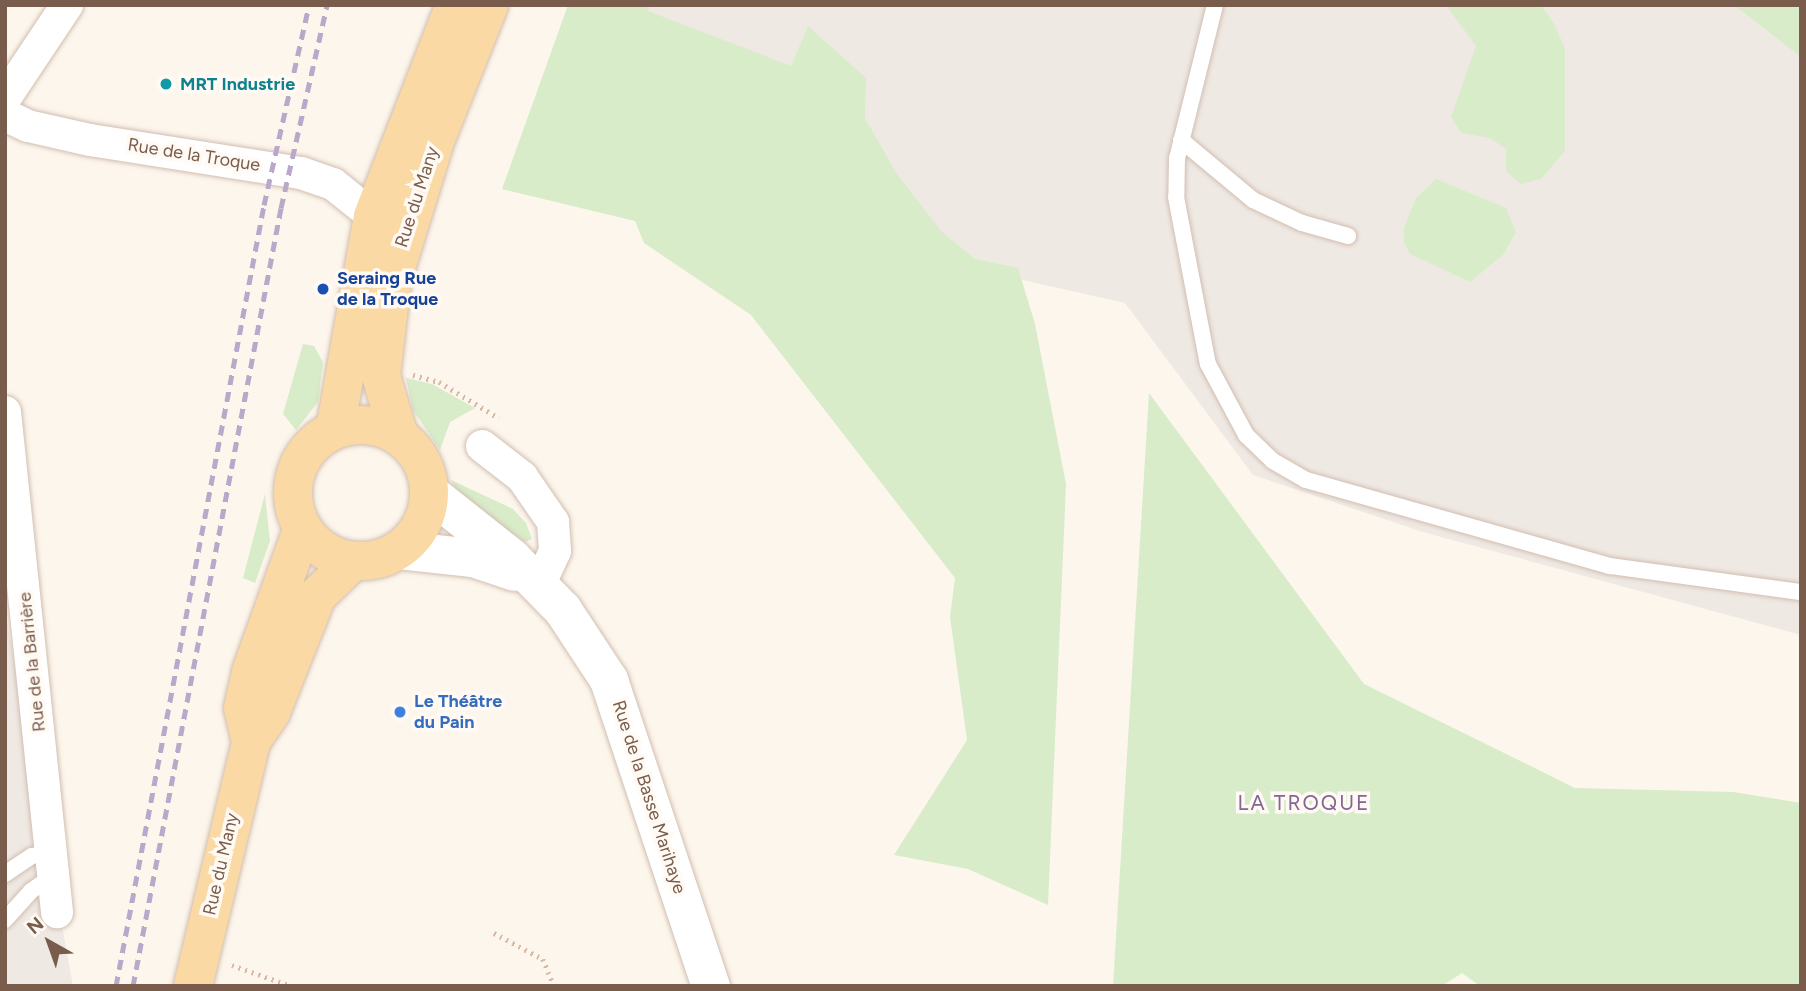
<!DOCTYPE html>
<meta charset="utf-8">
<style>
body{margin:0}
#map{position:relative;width:1806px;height:991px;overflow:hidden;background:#fdf6ec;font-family:Figtree,sans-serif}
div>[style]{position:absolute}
.industrial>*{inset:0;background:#efe9e4}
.green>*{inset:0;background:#d8ecc9}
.path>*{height:4.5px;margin-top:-2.25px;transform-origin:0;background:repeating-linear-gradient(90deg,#d9b8a5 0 2px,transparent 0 7px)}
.roads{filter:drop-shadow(0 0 2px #d1beb0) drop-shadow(0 0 2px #d1beb0)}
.lane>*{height:16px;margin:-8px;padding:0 8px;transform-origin:8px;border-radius:8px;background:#fff}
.street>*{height:32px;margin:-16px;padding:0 16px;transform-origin:16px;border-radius:16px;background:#fff}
.secondary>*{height:38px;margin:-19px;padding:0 19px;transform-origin:19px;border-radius:19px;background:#fff}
.primary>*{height:38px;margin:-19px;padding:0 19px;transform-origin:19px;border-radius:19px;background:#fbd9a5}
.primary>.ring{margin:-19px;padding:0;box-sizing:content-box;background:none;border:38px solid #fbd9a5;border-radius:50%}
.rail>*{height:5px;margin-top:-2.5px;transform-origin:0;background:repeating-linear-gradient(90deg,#b9a8c9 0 10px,transparent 0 17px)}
.dots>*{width:19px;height:19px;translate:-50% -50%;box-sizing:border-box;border:4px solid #fffaf3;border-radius:50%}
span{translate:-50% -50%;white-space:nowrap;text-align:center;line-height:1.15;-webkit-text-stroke:7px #fffaf3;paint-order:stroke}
.culture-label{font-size:18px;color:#0d838f;font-weight:700}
.left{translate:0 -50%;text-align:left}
.street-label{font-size:18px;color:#7a5c4d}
.transit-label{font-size:18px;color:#164399;font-weight:700}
.shop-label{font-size:18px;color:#366cbe;font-weight:700}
.quarter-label{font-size:21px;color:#846695;letter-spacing:2px}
.frame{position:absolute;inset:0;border:7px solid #7a5c4d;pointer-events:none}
.north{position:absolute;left:14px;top:907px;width:70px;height:70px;-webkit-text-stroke:5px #fffaf3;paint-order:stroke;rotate:320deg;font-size:19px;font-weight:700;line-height:28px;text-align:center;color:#7a5c4d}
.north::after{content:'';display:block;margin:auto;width:24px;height:32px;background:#7a5c4d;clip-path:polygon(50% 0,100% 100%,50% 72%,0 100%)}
</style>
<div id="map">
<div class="industrial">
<div style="clip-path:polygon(640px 5px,1801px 5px,1801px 635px,1423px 532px,1253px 475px,1125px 303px,978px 270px,640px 14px)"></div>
<div style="clip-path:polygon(5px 611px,73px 986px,5px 986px)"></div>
</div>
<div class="green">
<div style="clip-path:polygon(568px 5px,650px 5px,648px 11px,791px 66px,808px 26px,866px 78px,865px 118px,897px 174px,941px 231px,975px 259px,1018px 268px,1035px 324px,1066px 484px,1048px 905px,968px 869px,894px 855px,967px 740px,950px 617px,955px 578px,751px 315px,644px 243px,635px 221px,502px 189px)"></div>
<div style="clip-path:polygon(1446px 5px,1541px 5px,1553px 22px,1565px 48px,1565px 151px,1541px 179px,1521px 184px,1506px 171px,1506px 149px,1490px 138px,1461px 133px,1451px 117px,1476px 46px)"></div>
<div style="clip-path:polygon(1734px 5px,1801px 5px,1801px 57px)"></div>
<div style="clip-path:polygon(1436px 179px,1506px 208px,1516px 232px,1504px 254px,1470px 282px,1410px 254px,1404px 243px,1404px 228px,1416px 198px)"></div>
<div style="clip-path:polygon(303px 344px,314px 346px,323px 362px,318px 402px,296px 430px,283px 414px)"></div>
<div style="clip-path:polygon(406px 378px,432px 384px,475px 408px,450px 422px,440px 450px,413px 410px)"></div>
<div style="clip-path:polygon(1149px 393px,1364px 684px,1575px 788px,1733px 792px,1801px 803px,1801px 986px,1480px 986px,1462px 973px,1442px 986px,1113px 986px)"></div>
<div style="clip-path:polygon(451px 480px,513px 509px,526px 523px,532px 539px,525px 542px,500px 525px,455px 489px)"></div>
<div style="clip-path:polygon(265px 494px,270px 541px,255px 583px,243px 578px)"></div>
</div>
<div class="path">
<div style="left:413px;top:375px;width:27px;rotate:15deg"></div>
<div style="left:439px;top:382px;width:70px;rotate:31deg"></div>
<div style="left:494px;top:933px;width:55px;rotate:28deg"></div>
<div style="left:543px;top:959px;width:29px;rotate:68deg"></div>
<div style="left:232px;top:965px;width:63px;rotate:19.6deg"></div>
</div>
<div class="roads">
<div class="lane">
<div style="left:1215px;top:5px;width:158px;rotate:103.9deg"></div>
<div style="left:1177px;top:158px;width:39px;rotate:91deg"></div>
<div style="left:1176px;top:197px;width:170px;rotate:79.2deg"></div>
<div style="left:1208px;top:364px;width:81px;rotate:61.8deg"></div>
<div style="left:1246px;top:435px;width:37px;rotate:44deg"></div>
<div style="left:1273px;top:461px;width:38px;rotate:30deg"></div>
<div style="left:1306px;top:480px;width:316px;rotate:15.8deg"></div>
<div style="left:1610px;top:566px;width:193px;rotate:7.8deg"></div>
<div style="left:1181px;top:140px;width:94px;rotate:39.8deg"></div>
<div style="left:1253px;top:200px;width:54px;rotate:25.1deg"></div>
<div style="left:1302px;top:223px;width:48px;rotate:15.8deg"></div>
<div style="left:5px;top:874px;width:32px;rotate:-34deg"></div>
<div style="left:32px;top:856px;width:20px;rotate:-11deg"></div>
<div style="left:5px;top:920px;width:39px;rotate:-48deg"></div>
<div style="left:31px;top:891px;width:28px;rotate:-35deg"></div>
</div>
<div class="street">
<div style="left:5px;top:98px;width:112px;rotate:-56.3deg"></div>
<div style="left:5px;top:115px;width:25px;rotate:26deg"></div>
<div style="left:28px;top:126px;width:64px;rotate:12.7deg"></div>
<div style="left:90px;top:140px;width:214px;rotate:8.9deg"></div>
<div style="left:301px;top:173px;width:34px;rotate:19deg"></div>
<div style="left:333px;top:184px;width:51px;rotate:38.7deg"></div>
<div style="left:5px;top:412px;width:503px;rotate:84.06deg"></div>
<div style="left:482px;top:446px;width:51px;rotate:37.8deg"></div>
<div style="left:522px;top:477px;width:55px;rotate:55.4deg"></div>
<div style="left:553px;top:522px;width:29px;rotate:86deg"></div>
<div style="left:555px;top:551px;width:38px;rotate:115deg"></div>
</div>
<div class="secondary">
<div style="left:430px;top:493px;width:105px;rotate:38.4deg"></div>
<div style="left:512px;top:558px;width:73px;rotate:45.6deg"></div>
<div style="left:563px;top:610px;width:84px;rotate:56.7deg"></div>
<div style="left:609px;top:680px;width:323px;rotate:71.6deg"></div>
<div style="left:399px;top:550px;width:74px;rotate:6.2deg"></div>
<div style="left:473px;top:558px;width:44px;rotate:18.4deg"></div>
</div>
<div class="primary">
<div class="ring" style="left:293px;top:425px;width:98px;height:98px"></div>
<div style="left:335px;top:430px;width:217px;rotate:-79.9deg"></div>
<div style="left:373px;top:216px;width:226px;rotate:-68.8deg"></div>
<div style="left:399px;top:436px;width:63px;rotate:-106.7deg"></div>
<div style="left:381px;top:376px;width:96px;rotate:-83.4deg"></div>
<div style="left:392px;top:281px;width:146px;rotate:-72.9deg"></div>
<div style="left:435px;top:141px;width:146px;rotate:-68.3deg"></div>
<div style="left:251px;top:742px;width:35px;rotate:-103deg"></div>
<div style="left:243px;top:708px;width:37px;rotate:-77deg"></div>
<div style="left:251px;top:672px;width:151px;rotate:-70.2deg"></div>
<div style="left:193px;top:986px;width:251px;rotate:-76.6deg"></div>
<div style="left:251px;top:742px;width:36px;rotate:-56deg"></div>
<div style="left:271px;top:712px;width:125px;rotate:-68.4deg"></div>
<div style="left:317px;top:596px;width:49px;rotate:-44.2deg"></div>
</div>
</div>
<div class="rail">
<div style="left:116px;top:986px;width:795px;rotate:-79.27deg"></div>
<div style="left:264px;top:205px;width:205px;rotate:-77.3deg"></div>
<div style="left:133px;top:986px;width:792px;rotate:-79.23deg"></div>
<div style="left:281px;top:208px;width:208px;rotate:-77.2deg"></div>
</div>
<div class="dots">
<div style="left:166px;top:84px;background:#0f9aa8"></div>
<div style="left:323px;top:289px;background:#1a4fb4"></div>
<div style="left:400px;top:712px;background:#3f7fe0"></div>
</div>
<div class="culture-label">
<span class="left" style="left:180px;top:84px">MRT Industrie</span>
</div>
<div class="street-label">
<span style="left:194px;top:155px;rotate:9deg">Rue de la Troque</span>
<span style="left:417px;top:197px;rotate:-72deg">Rue du Many</span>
<span style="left:32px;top:662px;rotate:-96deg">Rue de la Barrière</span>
<span style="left:649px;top:797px;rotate:72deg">Rue de la Basse Marihaye</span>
<span style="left:221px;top:864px;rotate:-77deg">Rue du Many</span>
</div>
<div class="transit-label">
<span class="left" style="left:337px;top:289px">Seraing Rue<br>de la Troque</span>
</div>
<div class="shop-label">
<span class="left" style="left:414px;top:712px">Le Théâtre<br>du Pain</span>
</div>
<div class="quarter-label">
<span style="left:1304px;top:803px">LA TROQUE</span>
</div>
<div class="frame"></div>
<div class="north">N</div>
</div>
